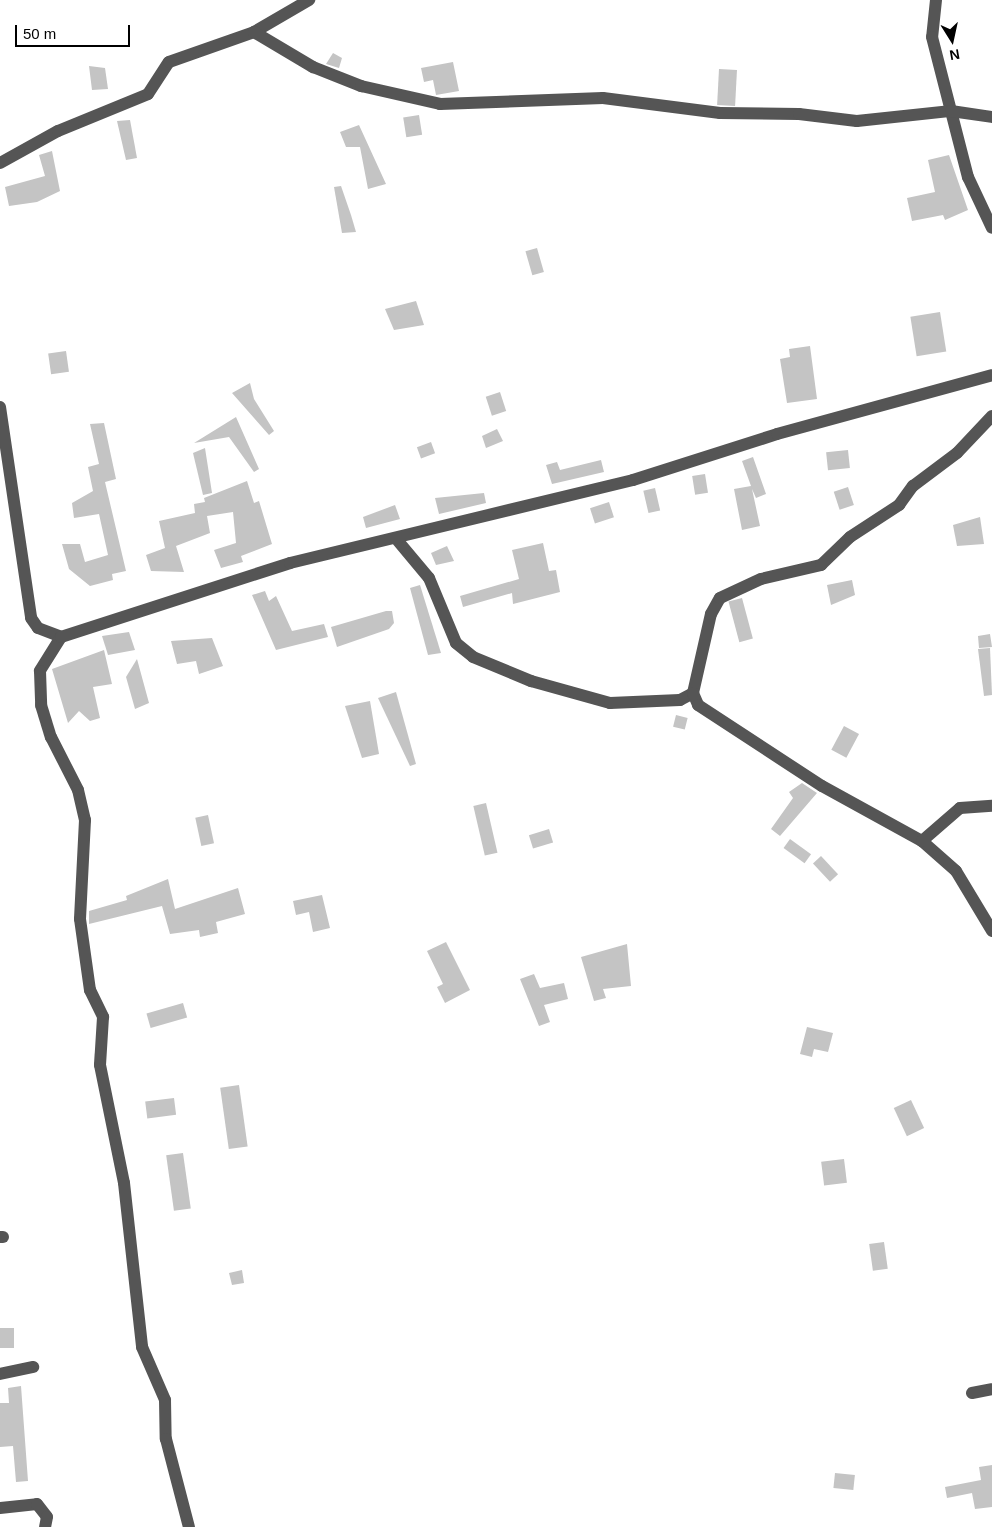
<!DOCTYPE html>
<style>
body{margin:0}
#map{position:relative;width:992px;height:1527px;overflow:hidden;background:#fff;font-family:Helvetica,sans-serif}
div>[style]{position:absolute}
.building>*{inset:0;background:#c4c4c4;transform-origin:0 0}
.minor>*{height:12px;margin:-6px;padding:0 6px;transform-origin:6px;border-radius:6px;background:#555}
span{translate:-50% -50%;white-space:nowrap;text-align:center;line-height:1.15;-webkit-text-stroke:4.5px #fff;paint-order:stroke}
.north{position:absolute;left:927px;top:15px;width:50px;height:50px;-webkit-text-stroke:4px #fff;paint-order:stroke;rotate:170deg;font-size:14px;font-weight:700;line-height:20px;text-align:center;color:#000}
.north::after{content:'';display:block;margin:auto;width:18px;height:22px;background:#000;clip-path:polygon(50% 0,100% 100%,50% 72%,0 100%)}
.scale{position:absolute;left:15px;top:25px;width:115px;height:22px;box-sizing:border-box;border:2px solid #000;border-top:0;padding-left:6px;font-size:15px;line-height:18px;white-space:nowrap;color:#000;-webkit-text-stroke:4px #fff;paint-order:stroke}
</style>
<div id="map">
<div class="building">
<div style="clip-path:polygon(333px 53px,342px 58px,339px 68px,326px 64px)"></div>
<div style="clip-path:polygon(453px 62px,459px 91px,436px 95px,433px 80px,424px 82px,421px 68px)"></div>
<div style="clip-path:polygon(89px 66px,105px 68px,108px 89px,92px 90px)"></div>
<div style="left:719px;top:69px;width:18px;height:36px;rotate:3deg"></div>
<div style="left:419px;top:115px;width:20px;height:16px;rotate:81deg"></div>
<div style="clip-path:polygon(130px 120px,137px 158px,126px 160px,117px 121px)"></div>
<div style="clip-path:polygon(359px 125px,386px 184px,368px 189px,360px 147px,346px 147px,340px 132px)"></div>
<div style="clip-path:polygon(52px 151px,60px 191px,37px 202px,9px 206px,5px 187px,45px 176px,39px 155px)"></div>
<div style="clip-path:polygon(949px 155px,968px 210px,945px 220px,943px 215px,912px 221px,907px 198px,935px 192px,928px 160px)"></div>
<div style="clip-path:polygon(341px 186px,351px 215px,356px 232px,342px 233px,334px 187px)"></div>
<div style="left:537px;top:248px;width:25px;height:12px;rotate:74deg"></div>
<div style="clip-path:polygon(416px 301px,424px 325px,394px 330px,385px 309px)"></div>
<div style="left:940px;top:312px;width:40px;height:30px;rotate:81deg"></div>
<div style="clip-path:polygon(810px 346px,817px 399px,787px 403px,780px 359px,790px 357px,789px 349px)"></div>
<div style="left:66px;top:351px;width:21px;height:18px;rotate:82deg"></div>
<div style="clip-path:polygon(250px 383px,254px 399px,274px 431px,269px 435px,232px 393px)"></div>
<div style="left:500px;top:392px;width:20px;height:15px;rotate:72deg"></div>
<div style="clip-path:polygon(236px 417px,259px 469px,254px 472px,229px 437px,194px 443px)"></div>
<div style="clip-path:polygon(104px 423px,116px 479px,105px 482px,126px 571px,112px 574px,113px 580px,90px 586px,69px 569px,62px 544px,80px 544px,85px 562px,108px 555px,99px 514px,74px 518px,72px 503px,93px 491px,88px 467px,99px 464px,90px 424px)"></div>
<div style="clip-path:polygon(497px 429px,503px 441px,486px 448px,482px 436px)"></div>
<div style="left:431px;top:442px;width:12px;height:15px;rotate:70deg"></div>
<div style="clip-path:polygon(205px 448px,212px 493px,203px 495px,193px 453px)"></div>
<div style="left:848px;top:450px;width:18px;height:22px;rotate:84deg"></div>
<div style="clip-path:polygon(753px 457px,766px 494px,756px 498px,752px 489px,760px 526px,742px 530px,734px 489px,751px 486px,742px 461px)"></div>
<div style="clip-path:polygon(601px 460px,604px 472px,552px 484px,546px 465px,557px 462px,560px 470px)"></div>
<div style="left:705px;top:474px;width:19px;height:13px;rotate:81deg"></div>
<div style="clip-path:polygon(247px 481px,254px 503px,259px 501px,272px 544px,241px 556px,243px 562px,221px 568px,214px 550px,236px 543px,233px 512px,207px 516px,210px 533px,176px 546px,184px 572px,151px 571px,146px 555px,165px 548px,159px 521px,195px 513px,194px 504px,205px 502px,204px 498px)"></div>
<div style="left:848px;top:487px;width:19px;height:15px;rotate:72deg"></div>
<div style="left:655px;top:488px;width:23px;height:12px;rotate:77deg"></div>
<div style="clip-path:polygon(484px 493px,486px 503px,439px 514px,435px 498px)"></div>
<div style="left:609px;top:502px;width:16px;height:20px;rotate:72deg"></div>
<div style="clip-path:polygon(395px 505px,400px 519px,366px 528px,363px 517px)"></div>
<div style="clip-path:polygon(980px 517px,984px 544px,957px 546px,953px 525px)"></div>
<div style="clip-path:polygon(543px 543px,549px 571px,556px 570px,560px 592px,513px 604px,512px 593px,463px 607px,460px 596px,519px 579px,512px 550px)"></div>
<div style="clip-path:polygon(447px 546px,454px 561px,436px 565px,431px 553px)"></div>
<div style="clip-path:polygon(852px 580px,855px 595px,831px 605px,827px 585px)"></div>
<div style="clip-path:polygon(420px 585px,441px 653px,428px 655px,410px 588px)"></div>
<div style="clip-path:polygon(265px 591px,269px 601px,276px 596px,292px 631px,324px 624px,328px 637px,276px 650px,252px 595px)"></div>
<div style="left:742px;top:598px;width:42px;height:14px;rotate:75deg"></div>
<div style="clip-path:polygon(386px 611px,392px 611px,394px 623px,389px 629px,337px 647px,331px 627px)"></div>
<div style="clip-path:polygon(129px 632px,135px 650px,108px 655px,102px 636px)"></div>
<div style="clip-path:polygon(990px 634px,992px 647px,979px 648px,978px 636px)"></div>
<div style="clip-path:polygon(212px 638px,223px 666px,199px 674px,196px 661px,177px 664px,171px 641px)"></div>
<div style="clip-path:polygon(990px 648px,992px 695px,984px 696px,978px 649px)"></div>
<div style="clip-path:polygon(104px 650px,112px 684px,93px 687px,100px 718px,90px 721px,79px 711px,68px 723px,52px 669px)"></div>
<div style="clip-path:polygon(137px 659px,149px 703px,135px 709px,126px 677px)"></div>
<div style="clip-path:polygon(396px 692px,416px 764px,410px 766px,378px 698px)"></div>
<div style="clip-path:polygon(370px 701px,379px 754px,362px 758px,345px 706px)"></div>
<div style="left:676px;top:715px;width:12px;height:12px;rotate:14deg"></div>
<div style="left:844px;top:726px;width:17px;height:27px;rotate:28deg"></div>
<div style="clip-path:polygon(802px 783px,817px 793px,780px 836px,771px 829px,793px 798px,789px 792px)"></div>
<div style="left:486px;top:803px;width:51px;height:13px;rotate:77deg"></div>
<div style="left:208px;top:815px;width:29px;height:13px;rotate:78deg"></div>
<div style="left:549px;top:829px;width:14px;height:21px;rotate:73deg"></div>
<div style="left:790px;top:839px;width:26px;height:11px;rotate:36deg"></div>
<div style="left:821px;top:856px;width:25px;height:11px;rotate:47deg"></div>
<div style="clip-path:polygon(168px 879px,175px 909px,238px 888px,245px 914px,216px 922px,218px 933px,200px 937px,199px 930px,170px 934px,162px 906px,89px 924px,89px 911px,127px 900px,126px 896px)"></div>
<div style="clip-path:polygon(322px 895px,330px 928px,313px 932px,309px 912px,296px 915px,293px 901px)"></div>
<div style="clip-path:polygon(446px 942px,470px 990px,445px 1003px,437px 987px,443px 984px,427px 951px)"></div>
<div style="clip-path:polygon(627px 944px,631px 986px,603px 989px,606px 998px,594px 1001px,581px 957px)"></div>
<div style="clip-path:polygon(534px 974px,540px 988px,564px 983px,568px 999px,544px 1005px,550px 1022px,539px 1026px,520px 979px)"></div>
<div style="left:183px;top:1003px;width:15px;height:38px;rotate:74deg"></div>
<div style="clip-path:polygon(807px 1027px,833px 1033px,828px 1052px,814px 1049px,812px 1057px,800px 1054px)"></div>
<div style="left:239px;top:1085px;width:62px;height:19px;rotate:82deg"></div>
<div style="left:174px;top:1098px;width:17px;height:29px;rotate:83deg"></div>
<div style="left:911px;top:1100px;width:31px;height:19px;rotate:65deg"></div>
<div style="left:183px;top:1153px;width:56px;height:17px;rotate:82deg"></div>
<div style="left:844px;top:1159px;width:24px;height:23px;rotate:83deg"></div>
<div style="left:884px;top:1242px;width:27px;height:15px;rotate:82deg"></div>
<div style="clip-path:polygon(242px 1270px,244px 1283px,232px 1285px,229px 1273px)"></div>
<div style="left:0;top:1328px;width:14px;height:20px"></div>
<div style="clip-path:polygon(21px 1386px,28px 1481px,16px 1482px,13px 1446px,0 1447px,0 1403px,9px 1403px,8px 1388px)"></div>
<div style="clip-path:polygon(992px 1465px,992px 1507px,975px 1509px,972px 1493px,947px 1498px,945px 1487px,981px 1480px,979px 1467px)"></div>
<div style="left:835px;top:1473px;width:20px;height:15px;rotate:6deg"></div>
</div>
<div class="minor">
<div style="left:936px;top:0;width:37px;rotate:96deg"></div>
<div style="left:932px;top:37px;width:145px;rotate:75.6deg"></div>
<div style="left:968px;top:177px;width:56px;rotate:64.8deg"></div>
<div style="left:254px;top:32px;width:64px;rotate:-30.2deg"></div>
<div style="left:0;top:163px;width:66px;rotate:-28.9deg"></div>
<div style="left:58px;top:131px;width:97px;rotate:-22.3deg"></div>
<div style="left:148px;top:94px;width:38px;rotate:-57deg"></div>
<div style="left:169px;top:62px;width:90px;rotate:-19.4deg"></div>
<div style="left:254px;top:32px;width:69px;rotate:30.7deg"></div>
<div style="left:313px;top:67px;width:52px;rotate:21.6deg"></div>
<div style="left:361px;top:86px;width:81px;rotate:12.8deg"></div>
<div style="left:440px;top:104px;width:163px;rotate:-2.1deg"></div>
<div style="left:603px;top:98px;width:118px;rotate:7.3deg"></div>
<div style="left:720px;top:113px;width:79px;rotate:0.7deg"></div>
<div style="left:799px;top:114px;width:58px;rotate:6.9deg"></div>
<div style="left:857px;top:121px;width:95px;rotate:-6.1deg"></div>
<div style="left:951px;top:111px;width:41px;rotate:8.3deg"></div>
<div style="left:0;top:407px;width:213px;rotate:81.6deg"></div>
<div style="left:31px;top:618px;width:12px;rotate:55deg"></div>
<div style="left:38px;top:628px;width:25px;rotate:21deg"></div>
<div style="left:61px;top:637px;width:40px;rotate:122deg"></div>
<div style="left:40px;top:671px;width:34px;rotate:88deg"></div>
<div style="left:41px;top:705px;width:34px;rotate:73deg"></div>
<div style="left:51px;top:737px;width:59px;rotate:63deg"></div>
<div style="left:78px;top:790px;width:31px;rotate:77deg"></div>
<div style="left:85px;top:820px;width:99px;rotate:92.9deg"></div>
<div style="left:80px;top:919px;width:72px;rotate:82deg"></div>
<div style="left:90px;top:990px;width:30px;rotate:64deg"></div>
<div style="left:103px;top:1017px;width:48px;rotate:93.6deg"></div>
<div style="left:100px;top:1065px;width:120px;rotate:78.5deg"></div>
<div style="left:124px;top:1183px;width:165px;rotate:83.7deg"></div>
<div style="left:142px;top:1347px;width:58px;rotate:66.5deg"></div>
<div style="left:165px;top:1400px;width:39px;rotate:89deg"></div>
<div style="left:166px;top:1439px;width:91px;rotate:75.4deg"></div>
<div style="left:398px;top:541px;width:48px;rotate:50deg"></div>
<div style="left:429px;top:578px;width:70px;rotate:67.4deg"></div>
<div style="left:456px;top:643px;width:22px;rotate:39deg"></div>
<div style="left:473px;top:657px;width:63px;rotate:22.5deg"></div>
<div style="left:531px;top:681px;width:82px;rotate:15.6deg"></div>
<div style="left:610px;top:703px;width:70px;rotate:-2.5deg"></div>
<div style="left:680px;top:700px;width:15px;rotate:-28deg"></div>
<div style="left:693px;top:693px;width:81px;rotate:-77.2deg"></div>
<div style="left:711px;top:614px;width:18px;rotate:-61deg"></div>
<div style="left:720px;top:598px;width:45px;rotate:-24.9deg"></div>
<div style="left:761px;top:579px;width:62px;rotate:-13.1deg"></div>
<div style="left:821px;top:565px;width:40px;rotate:-44deg"></div>
<div style="left:850px;top:537px;width:59px;rotate:-33.1deg"></div>
<div style="left:899px;top:505px;width:24px;rotate:-54deg"></div>
<div style="left:913px;top:486px;width:55px;rotate:-36.9deg"></div>
<div style="left:957px;top:453px;width:51px;rotate:-46.6deg"></div>
<div style="left:61px;top:637px;width:241px;rotate:-17.9deg"></div>
<div style="left:290px;top:563px;width:353px;rotate:-13.6deg"></div>
<div style="left:633px;top:480px;width:151px;rotate:-17.7deg"></div>
<div style="left:777px;top:434px;width:223px;rotate:-15.3deg"></div>
<div style="left:693px;top:693px;width:13px;rotate:67deg"></div>
<div style="left:698px;top:705px;width:148px;rotate:33.2deg"></div>
<div style="left:822px;top:786px;width:114px;rotate:28.8deg"></div>
<div style="left:922px;top:841px;width:45px;rotate:41.4deg"></div>
<div style="left:956px;top:871px;width:70px;rotate:59deg"></div>
<div style="left:922px;top:841px;width:50px;rotate:-41deg"></div>
<div style="left:960px;top:808px;width:32px;rotate:-4deg"></div>
<div style="left:0;top:1237px;width:3px"></div>
<div style="left:0;top:1374px;width:34px;rotate:-12deg"></div>
<div style="left:972px;top:1393px;width:20px;rotate:-11deg"></div>
<div style="left:0;top:1508px;width:37px;rotate:-6deg"></div>
<div style="left:37px;top:1504px;width:16px;rotate:52deg"></div>
<div style="left:47px;top:1517px;width:10px;rotate:101deg"></div>
</div>
<div class="north">N</div>
<div class="scale">50 m</div>
</div>
